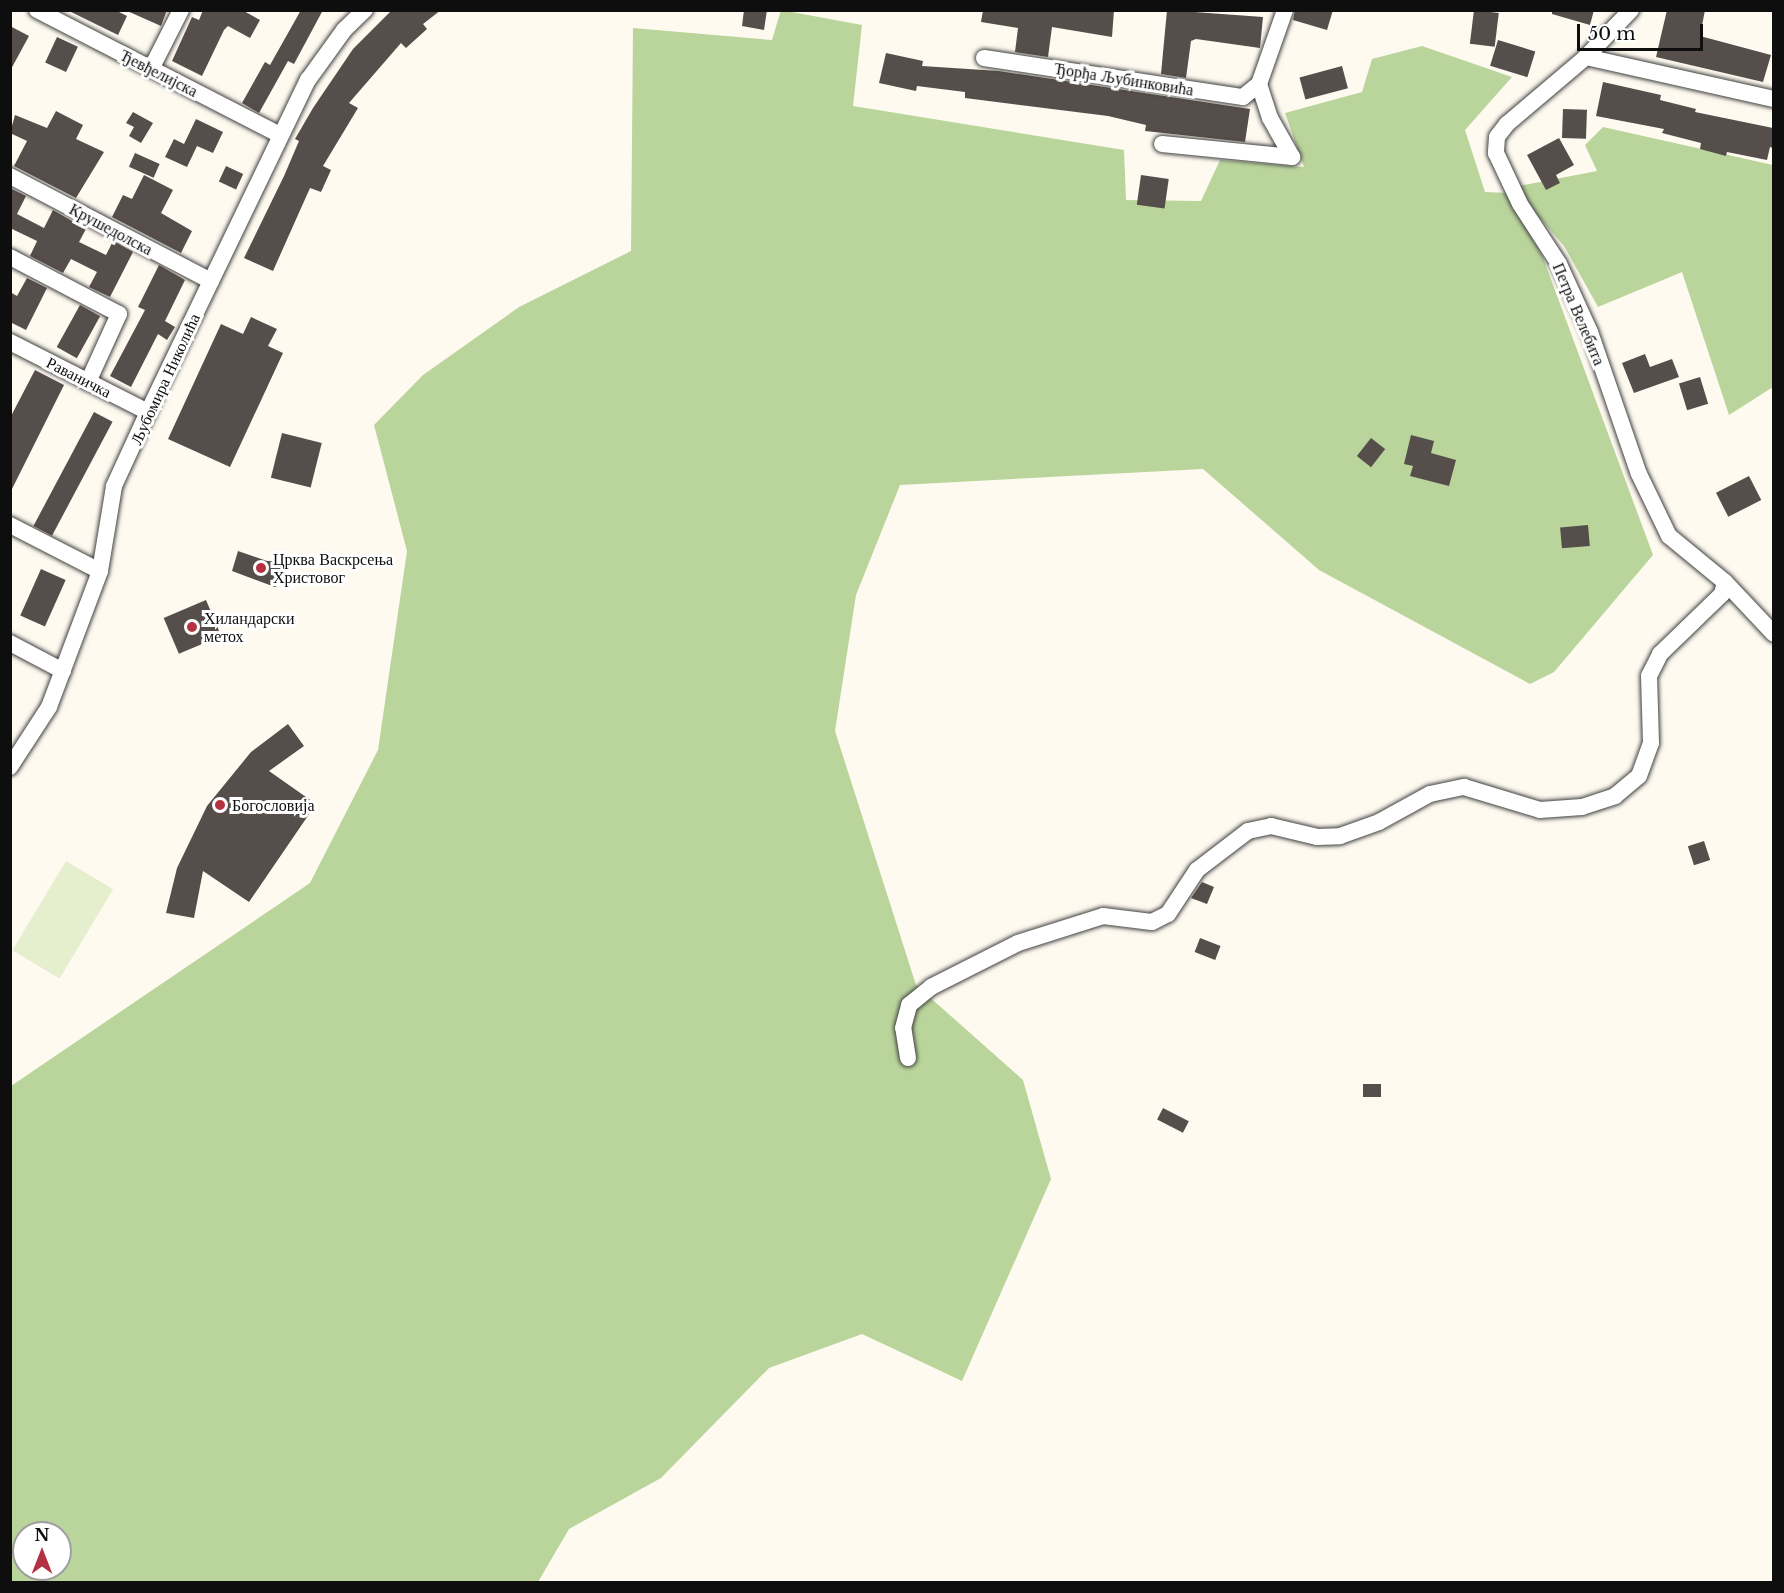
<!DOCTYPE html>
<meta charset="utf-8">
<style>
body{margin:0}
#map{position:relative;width:1784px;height:1593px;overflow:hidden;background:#fefaf0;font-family:"Libre Baskerville",serif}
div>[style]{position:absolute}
.forest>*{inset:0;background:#bad59c}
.pitch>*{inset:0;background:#e5eecd;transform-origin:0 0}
.building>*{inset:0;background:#564e4b;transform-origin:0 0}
.roads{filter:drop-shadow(0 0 2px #414141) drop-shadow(0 0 2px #414141)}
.street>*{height:16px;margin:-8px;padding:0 8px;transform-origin:8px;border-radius:8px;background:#fff}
.dots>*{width:16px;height:16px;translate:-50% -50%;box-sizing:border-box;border:3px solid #fff;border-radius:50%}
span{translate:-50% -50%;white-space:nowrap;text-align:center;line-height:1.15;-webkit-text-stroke:6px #fff;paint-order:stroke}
.street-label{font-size:16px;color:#0e0e0e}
.poi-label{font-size:16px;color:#0e0e0e}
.left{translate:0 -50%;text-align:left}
.frame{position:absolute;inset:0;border:12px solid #0e0e0e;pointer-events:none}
.north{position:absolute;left:12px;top:1521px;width:60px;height:60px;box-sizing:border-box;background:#fff;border:2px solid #9f9f9f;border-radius:50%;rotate:0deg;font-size:16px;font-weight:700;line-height:24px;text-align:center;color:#0e0e0e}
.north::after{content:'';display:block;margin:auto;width:21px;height:27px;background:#b33141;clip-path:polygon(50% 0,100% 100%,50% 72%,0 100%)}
.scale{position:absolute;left:1577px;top:24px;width:126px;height:27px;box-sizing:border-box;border:3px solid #0e0e0e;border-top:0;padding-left:8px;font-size:18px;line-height:21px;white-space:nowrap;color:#0e0e0e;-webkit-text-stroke:4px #fff;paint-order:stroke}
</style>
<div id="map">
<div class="forest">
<div style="clip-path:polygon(evenodd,781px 10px,862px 25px,853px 106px,1124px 150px,1126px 200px,1201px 201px,1220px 160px,1304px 167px,1285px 113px,1362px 92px,1372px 59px,1422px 46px,1512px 77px,1465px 130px,1485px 192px,1509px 193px,1542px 255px,1653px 555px,1554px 672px,1530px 684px,1319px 570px,1203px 469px,900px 485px,856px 595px,835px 731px,916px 985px,1023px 1080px,1051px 1179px,962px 1381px,862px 1334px,769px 1368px,661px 1478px,569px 1529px,538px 1582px,11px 1582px,11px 1086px,310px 883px,378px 750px,407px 551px,374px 425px,423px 375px,519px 307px,631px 251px,633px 28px,772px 40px,781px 10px,24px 1533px,60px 1533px,60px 1569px,24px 1569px,24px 1533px)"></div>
<div style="clip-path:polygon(1603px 127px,1773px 165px,1773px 387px,1729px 415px,1682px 272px,1598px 307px,1564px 246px,1513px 187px,1597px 171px,1585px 145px)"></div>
</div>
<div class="pitch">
<div style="left:66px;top:861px;width:55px;height:104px;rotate:31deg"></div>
</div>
<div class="building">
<div style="clip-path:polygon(67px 10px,115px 10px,127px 16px,118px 35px)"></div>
<div style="clip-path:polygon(125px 10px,167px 10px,161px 26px)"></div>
<div style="clip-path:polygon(203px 10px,242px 10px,260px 20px,250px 38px,228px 26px,224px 30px,202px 76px,172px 61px,192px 17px,199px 20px)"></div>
<div style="clip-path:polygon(301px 10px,323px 10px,294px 64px,288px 61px,259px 113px,242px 103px,265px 62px,270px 65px)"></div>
<div style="clip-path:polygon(392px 10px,441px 10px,423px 24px,427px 29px,406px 48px,401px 43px,349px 103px,358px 108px,323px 166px,331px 170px,321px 192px,310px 188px,273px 271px,244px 258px,284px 176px,299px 141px,295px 139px,313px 108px,353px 49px)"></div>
<div style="clip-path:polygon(744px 10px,767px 10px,764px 30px,742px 26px)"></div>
<div style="clip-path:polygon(983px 10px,1114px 10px,1112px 37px,1052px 27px,1048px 57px,1015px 52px,1018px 28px,981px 22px)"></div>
<div style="clip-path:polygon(1167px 10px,1263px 17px,1260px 48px,1196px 39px,1191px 41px,1186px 78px,1161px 74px)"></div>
<div style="clip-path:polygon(1295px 10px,1333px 10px,1327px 30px,1293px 20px)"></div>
<div style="left:1474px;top:10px;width:25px;height:34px;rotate:7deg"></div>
<div style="clip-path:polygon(1552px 10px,1594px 10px,1590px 25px,1552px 14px)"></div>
<div style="clip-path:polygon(1667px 10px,1705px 10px,1700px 36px,1771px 55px,1763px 82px,1656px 57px)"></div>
<div style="clip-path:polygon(10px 26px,29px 36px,10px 71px)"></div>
<div style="left:57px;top:37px;width:23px;height:28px;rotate:25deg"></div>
<div style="left:1498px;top:40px;width:39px;height:27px;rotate:17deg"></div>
<div style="clip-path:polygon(886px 53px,923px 61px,922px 66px,999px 71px,1250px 109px,1245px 142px,1145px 131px,1146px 125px,1108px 116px,965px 98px,965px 92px,917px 86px,916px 91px,879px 83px)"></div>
<div style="left:1342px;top:66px;width:23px;height:44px;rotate:75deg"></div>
<div style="clip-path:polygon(1603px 82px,1661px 95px,1660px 100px,1696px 109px,1695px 112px,1773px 128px,1773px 148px,1770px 147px,1767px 160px,1727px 152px,1726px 156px,1700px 149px,1701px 143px,1662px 133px,1664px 129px,1596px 116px)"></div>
<div style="left:1563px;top:109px;width:24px;height:29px;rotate:2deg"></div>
<div style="clip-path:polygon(56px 111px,83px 125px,76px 139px,104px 152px,76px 198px,14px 166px,27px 141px,10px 133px,15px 115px,47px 128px)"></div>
<div style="clip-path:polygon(133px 112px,153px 123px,141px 143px,129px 136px,134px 127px,126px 123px)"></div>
<div style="clip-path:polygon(196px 119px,223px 132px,213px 153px,197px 146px,187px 167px,165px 157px,174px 139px,184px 144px)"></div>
<div style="clip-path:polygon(1559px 138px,1574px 165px,1556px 175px,1560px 183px,1546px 190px,1527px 155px)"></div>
<div style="left:135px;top:153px;width:27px;height:15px;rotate:24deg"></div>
<div style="left:226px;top:166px;width:19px;height:17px;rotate:25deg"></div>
<div style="clip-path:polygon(144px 175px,173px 190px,161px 213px,192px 231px,181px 253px,112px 217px,123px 195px,132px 199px)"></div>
<div style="left:1141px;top:175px;width:28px;height:30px;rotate:8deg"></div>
<div style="clip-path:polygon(10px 188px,26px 196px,17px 214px,44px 228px,53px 210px,86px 229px,79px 242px,106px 255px,113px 241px,133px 252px,110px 297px,89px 287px,97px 272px,71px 259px,63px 273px,30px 256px,37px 241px,10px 228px)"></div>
<div style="clip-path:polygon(159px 265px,185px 280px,165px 321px,175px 327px,167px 340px,158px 334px,131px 387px,110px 376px,145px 310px,138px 307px)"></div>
<div style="clip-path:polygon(27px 278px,47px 288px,26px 330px,10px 322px,10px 292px,17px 296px)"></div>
<div style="left:80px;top:305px;width:23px;height:48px;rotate:29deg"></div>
<div style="clip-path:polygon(251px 317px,277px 329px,268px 346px,283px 353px,230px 467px,168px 439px,221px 324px,243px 334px)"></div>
<div style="clip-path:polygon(1645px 354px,1650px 367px,1672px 359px,1679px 377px,1634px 393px,1622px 363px)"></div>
<div style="clip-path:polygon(35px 370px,64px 385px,10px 493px,10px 418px)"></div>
<div style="left:1700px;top:377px;width:28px;height:22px;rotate:73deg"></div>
<div style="left:94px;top:412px;width:21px;height:129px;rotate:28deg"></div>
<div style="left:282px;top:433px;width:41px;height:46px;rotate:14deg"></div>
<div style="clip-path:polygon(1411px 435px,1434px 441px,1431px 453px,1456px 460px,1449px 486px,1410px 476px,1413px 466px,1404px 464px)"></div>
<div style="left:1371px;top:438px;width:18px;height:23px;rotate:38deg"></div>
<div style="left:1749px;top:476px;width:27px;height:37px;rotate:63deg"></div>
<div style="left:1588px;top:525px;width:21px;height:28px;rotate:85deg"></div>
<div style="clip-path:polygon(238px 551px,267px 561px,283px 561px,289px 570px,286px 581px,275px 587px,232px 571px)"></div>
<div style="left:41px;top:569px;width:27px;height:51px;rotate:24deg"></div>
<div style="left:206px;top:600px;width:39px;height:46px;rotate:67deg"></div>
<div style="clip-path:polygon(288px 724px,304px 746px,269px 771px,316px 804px,249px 902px,203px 871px,194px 918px,166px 913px,177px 868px,207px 806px,251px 752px)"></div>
<div style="left:1704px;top:841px;width:20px;height:17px;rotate:72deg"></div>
<div style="clip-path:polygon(1202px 882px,1214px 887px,1207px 904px,1191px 898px)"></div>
<div style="left:1200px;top:938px;width:22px;height:15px;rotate:21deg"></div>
<div style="left:1381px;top:1084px;width:13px;height:18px;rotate:90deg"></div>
<div style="left:1163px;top:1108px;width:29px;height:13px;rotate:27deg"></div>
</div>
<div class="roads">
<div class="street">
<div style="left:37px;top:10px;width:273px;rotate:27.2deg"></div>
<div style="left:1631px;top:10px;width:65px;rotate:133.8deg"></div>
<div style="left:1586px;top:57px;width:104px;rotate:139.7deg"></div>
<div style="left:1507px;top:124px;width:16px;rotate:128deg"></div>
<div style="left:1497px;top:137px;width:16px;rotate:94deg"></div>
<div style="left:1496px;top:153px;width:56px;rotate:64.8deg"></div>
<div style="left:1520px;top:204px;width:72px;rotate:57deg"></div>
<div style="left:1559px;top:264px;width:75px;rotate:65.5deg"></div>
<div style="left:1590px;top:332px;width:150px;rotate:71deg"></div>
<div style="left:1639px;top:474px;width:69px;rotate:64.2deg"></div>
<div style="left:1669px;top:536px;width:72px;rotate:39.4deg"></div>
<div style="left:1725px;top:582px;width:71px;rotate:46.7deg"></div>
<div style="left:1586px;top:57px;width:193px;rotate:12.6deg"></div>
<div style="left:984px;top:58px;width:262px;rotate:8.6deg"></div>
<div style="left:1243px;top:97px;width:21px;rotate:-39deg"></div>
<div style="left:1259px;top:84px;width:78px;rotate:-70.6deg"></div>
<div style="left:151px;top:69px;width:66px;rotate:-63deg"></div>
<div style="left:1162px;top:144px;width:131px;rotate:5.7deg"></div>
<div style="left:1292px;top:157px;width:45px;rotate:-119.4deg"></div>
<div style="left:1270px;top:118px;width:36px;rotate:-108deg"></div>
<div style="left:10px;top:176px;width:227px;rotate:27.6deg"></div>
<div style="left:10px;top:257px;width:123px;rotate:27.6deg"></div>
<div style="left:119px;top:314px;width:75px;rotate:114.5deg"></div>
<div style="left:10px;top:342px;width:155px;rotate:26.9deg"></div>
<div style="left:10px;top:525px;width:101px;rotate:27.1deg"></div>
<div style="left:10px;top:643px;width:60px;rotate:27.8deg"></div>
<div style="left:10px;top:767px;width:72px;rotate:-57deg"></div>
<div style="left:49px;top:707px;width:145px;rotate:-69.4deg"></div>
<div style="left:100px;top:571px;width:86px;rotate:-80.6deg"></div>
<div style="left:114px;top:486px;width:81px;rotate:-65.3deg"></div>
<div style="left:148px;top:412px;width:369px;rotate:-64.3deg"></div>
<div style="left:308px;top:80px;width:62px;rotate:-54.2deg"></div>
<div style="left:344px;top:30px;width:29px;rotate:-44deg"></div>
<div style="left:908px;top:1058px;width:30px;rotate:-99deg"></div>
<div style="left:903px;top:1028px;width:24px;rotate:-75deg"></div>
<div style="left:909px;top:1005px;width:28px;rotate:-39deg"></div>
<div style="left:931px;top:987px;width:97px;rotate:-26.8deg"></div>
<div style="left:1018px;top:943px;width:89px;rotate:-17.6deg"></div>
<div style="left:1103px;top:916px;width:49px;rotate:7deg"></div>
<div style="left:1152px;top:922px;width:18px;rotate:-27deg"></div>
<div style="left:1168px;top:914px;width:53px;rotate:-56.6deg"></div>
<div style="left:1197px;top:870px;width:64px;rotate:-37.4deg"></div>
<div style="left:1248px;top:831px;width:24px;rotate:-12deg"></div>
<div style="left:1271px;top:826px;width:47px;rotate:13.4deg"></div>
<div style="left:1317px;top:837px;width:23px;rotate:-2deg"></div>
<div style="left:1340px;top:836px;width:41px;rotate:-19.7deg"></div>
<div style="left:1379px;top:822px;width:58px;rotate:-28.8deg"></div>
<div style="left:1430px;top:794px;width:35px;rotate:-12deg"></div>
<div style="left:1464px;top:787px;width:79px;rotate:16.8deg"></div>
<div style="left:1540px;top:810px;width:42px;rotate:-4.1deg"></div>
<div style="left:1582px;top:807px;width:35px;rotate:-18deg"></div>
<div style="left:1615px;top:796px;width:31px;rotate:-40deg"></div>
<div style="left:1639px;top:776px;width:35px;rotate:-70deg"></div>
<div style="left:1651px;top:743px;width:67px;rotate:-91.7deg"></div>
<div style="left:1649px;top:676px;width:25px;rotate:-63deg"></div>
<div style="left:1660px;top:654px;width:86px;rotate:-44.1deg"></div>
<div style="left:1722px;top:594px;width:12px;rotate:-76deg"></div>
</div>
</div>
<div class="dots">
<div style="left:261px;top:568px;background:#b33141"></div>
<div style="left:192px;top:627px;background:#b33141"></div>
<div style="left:220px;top:805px;background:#b33141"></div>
</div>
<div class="street-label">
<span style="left:159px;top:73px;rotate:27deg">Ђевђелијска</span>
<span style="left:1124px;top:79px;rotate:9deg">Ђорђа Љубинковића</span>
<span style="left:111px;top:229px;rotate:28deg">Крушедолска</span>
<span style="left:1579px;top:314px;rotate:67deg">Петра Велебита</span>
<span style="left:79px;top:377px;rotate:27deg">Раваничка</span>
<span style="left:165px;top:379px;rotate:-65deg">Љубомира Николића</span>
</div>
<div class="poi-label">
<span class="left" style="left:273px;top:568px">Црква Васкрсења<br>Христовог</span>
<span class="left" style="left:204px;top:627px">Хиландарски<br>метох</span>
<span class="left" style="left:232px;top:805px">Богословија</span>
</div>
<div class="frame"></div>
<div class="north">N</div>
<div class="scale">50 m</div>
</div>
